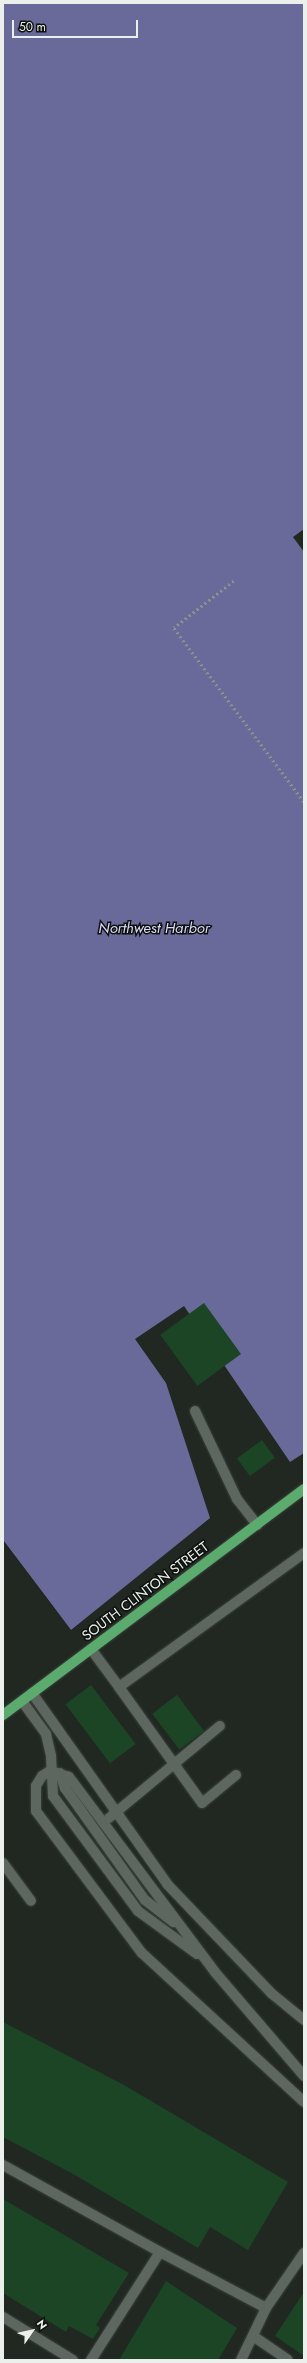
<!DOCTYPE html>
<style>
body{margin:0}
#map{position:relative;width:307px;height:2363px;overflow:hidden;background:#212822;font-family:Jost,sans-serif}
div>[style]{position:absolute}
.water>*{inset:0;background:#696a99}
.pier>*{inset:0;background:#212822}
.building>*{inset:0;background:#1b4525;transform-origin:0 0}
.path>*{height:2.5px;margin-top:-1.25px;transform-origin:0;background:repeating-linear-gradient(90deg,#8c928d 0 2px,transparent 0 5px)}
.roads{filter:drop-shadow(0 0 1px #3c423c) drop-shadow(0 0 1px #3c423c)}
.minor>*{height:10px;margin:-5px;padding:0 5px;transform-origin:5px;border-radius:5px;background:#5e675f}
.major>*{height:10px;margin:-5px;padding:0 5px;transform-origin:5px;border-radius:5px;background:#5aab6d}
span{translate:-50% -50%;white-space:nowrap;text-align:center;line-height:1.15;-webkit-text-stroke:3px #0d100d;paint-order:stroke}
.street-label{font-size:14px;color:#ebf0ec}
.water-label{font-size:15px;color:#d9dbf9;font-style:italic}
.frame{position:absolute;inset:0;border:4px solid #ebf0ec;pointer-events:none}
.north{position:absolute;left:12px;top:2311px;width:40px;height:40px;-webkit-text-stroke:3px #0d100d;paint-order:stroke;rotate:56deg;font-size:11px;font-weight:700;line-height:16px;text-align:center;color:#ebf0ec}
.north::after{content:'';display:block;margin:auto;width:14px;height:18px;background:#ebf0ec;clip-path:polygon(50% 0,100% 100%,50% 72%,0 100%)}
.scale{position:absolute;left:12px;top:20px;width:126px;height:18px;box-sizing:border-box;border:2px solid #ebf0ec;border-top:0;padding-left:5px;font-size:12px;line-height:14px;white-space:nowrap;color:#ebf0ec;-webkit-text-stroke:3px #0d100d;paint-order:stroke}
</style>
<div id="map">
<div class="water">
<div style="clip-path:polygon(3px 3px,304px 3px,304px 529px,293px 537px,304px 552px,304px 1453px,290px 1462px,184px 1306px,135px 1339px,166px 1383px,210px 1518px,71px 1630px,3px 1540px)"></div>
</div>
<div class="pier">
<div style="clip-path:polygon(3px 1540px,71px 1630px,3px 1543px)"></div>
</div>
<div class="building">
<div style="left:204px;top:1303px;width:63px;height:54px;rotate:54deg"></div>
<div style="left:262px;top:1440px;width:22px;height:31px;rotate:54deg"></div>
<div style="left:91px;top:1685px;width:74px;height:32px;rotate:53deg"></div>
<div style="left:177px;top:1695px;width:45px;height:31px;rotate:53deg"></div>
<div style="clip-path:polygon(3px 2022px,124px 2085px,288px 2182px,248px 2250px,210px 2227px,198px 2248px,75px 2175px,3px 2137px)"></div>
<div style="clip-path:polygon(3px 2199px,129px 2273px,96px 2325px,100px 2328px,93px 2339px,69px 2326px,66px 2332px,3px 2293px)"></div>
<div style="clip-path:polygon(166px 2281px,237px 2328px,218px 2360px,119px 2360px)"></div>
<div style="clip-path:polygon(304px 2292px,304px 2356px,275px 2336px)"></div>
</div>
<div class="path">
<div style="left:234px;top:581px;width:76px;rotate:141.9deg"></div>
<div style="left:174px;top:628px;width:217px;rotate:53.2deg"></div>
</div>
<div class="roads">
<div class="minor">
<div style="left:195px;top:1411px;width:98px;rotate:64.5deg"></div>
<div style="left:237px;top:1499px;width:33px;rotate:52deg"></div>
<div style="left:91px;top:1649px;width:47px;rotate:53.6deg"></div>
<div style="left:32px;top:1693px;width:234px;rotate:54.7deg"></div>
<div style="left:167px;top:1884px;width:151px;rotate:46.3deg"></div>
<div style="left:271px;top:1993px;width:43px;rotate:39.3deg"></div>
<div style="left:22px;top:1701px;width:41px;rotate:54deg"></div>
<div style="left:46px;top:1734px;width:23px;rotate:77deg"></div>
<div style="left:51px;top:1756px;width:40px;rotate:87.1deg"></div>
<div style="left:53px;top:1796px;width:143px;rotate:53.5deg"></div>
<div style="left:138px;top:1911px;width:73px;rotate:36.1deg"></div>
<div style="left:60px;top:1773px;width:16px;rotate:72deg"></div>
<div style="left:65px;top:1788px;width:138px;rotate:54.5deg"></div>
<div style="left:145px;top:1900px;width:36px;rotate:38deg"></div>
<div style="left:236px;top:1775px;width:44px;rotate:140.5deg"></div>
<div style="left:202px;top:1803px;width:143px;rotate:-125.6deg"></div>
<div style="left:119px;top:1687px;width:228px;rotate:-35.9deg"></div>
<div style="left:109px;top:1818px;width:144px;rotate:-39.7deg"></div>
<div style="left:3px;top:1863px;width:47px;rotate:53.6deg"></div>
<div style="left:304px;top:2076px;width:137px;rotate:-130.6deg"></div>
<div style="left:215px;top:1972px;width:244px;rotate:-126.8deg"></div>
<div style="left:69px;top:1777px;width:20px;rotate:-162deg"></div>
<div style="left:50px;top:1771px;width:9px;rotate:148deg"></div>
<div style="left:42px;top:1776px;width:12px;rotate:121deg"></div>
<div style="left:36px;top:1786px;width:25px;rotate:90deg"></div>
<div style="left:36px;top:1811px;width:177px;rotate:53.3deg"></div>
<div style="left:142px;top:1953px;width:220px;rotate:42.6deg"></div>
<div style="left:3px;top:2165px;width:179px;rotate:29deg"></div>
<div style="left:3px;top:2317px;width:82px;rotate:31.6deg"></div>
<div style="left:253px;top:2336px;width:42px;rotate:34.4deg"></div>
<div style="left:91px;top:2360px;width:128px;rotate:-57.4deg"></div>
<div style="left:160px;top:2252px;width:120px;rotate:27.8deg"></div>
<div style="left:241px;top:2360px;width:58px;rotate:-64.3deg"></div>
<div style="left:266px;top:2308px;width:67px;rotate:-55.4deg"></div>
</div>
<div class="major">
<div style="left:3px;top:1715px;width:376px;rotate:-36.9deg"></div>
</div>
</div>
<div class="street-label">
<span style="left:145px;top:1591px;rotate:-37deg">SOUTH CLINTON STREET</span>
</div>
<div class="water-label">
<span style="left:154px;top:929px">Northwest Harbor</span>
</div>
<div class="frame"></div>
<div class="north">N</div>
<div class="scale">50 m</div>
</div>
